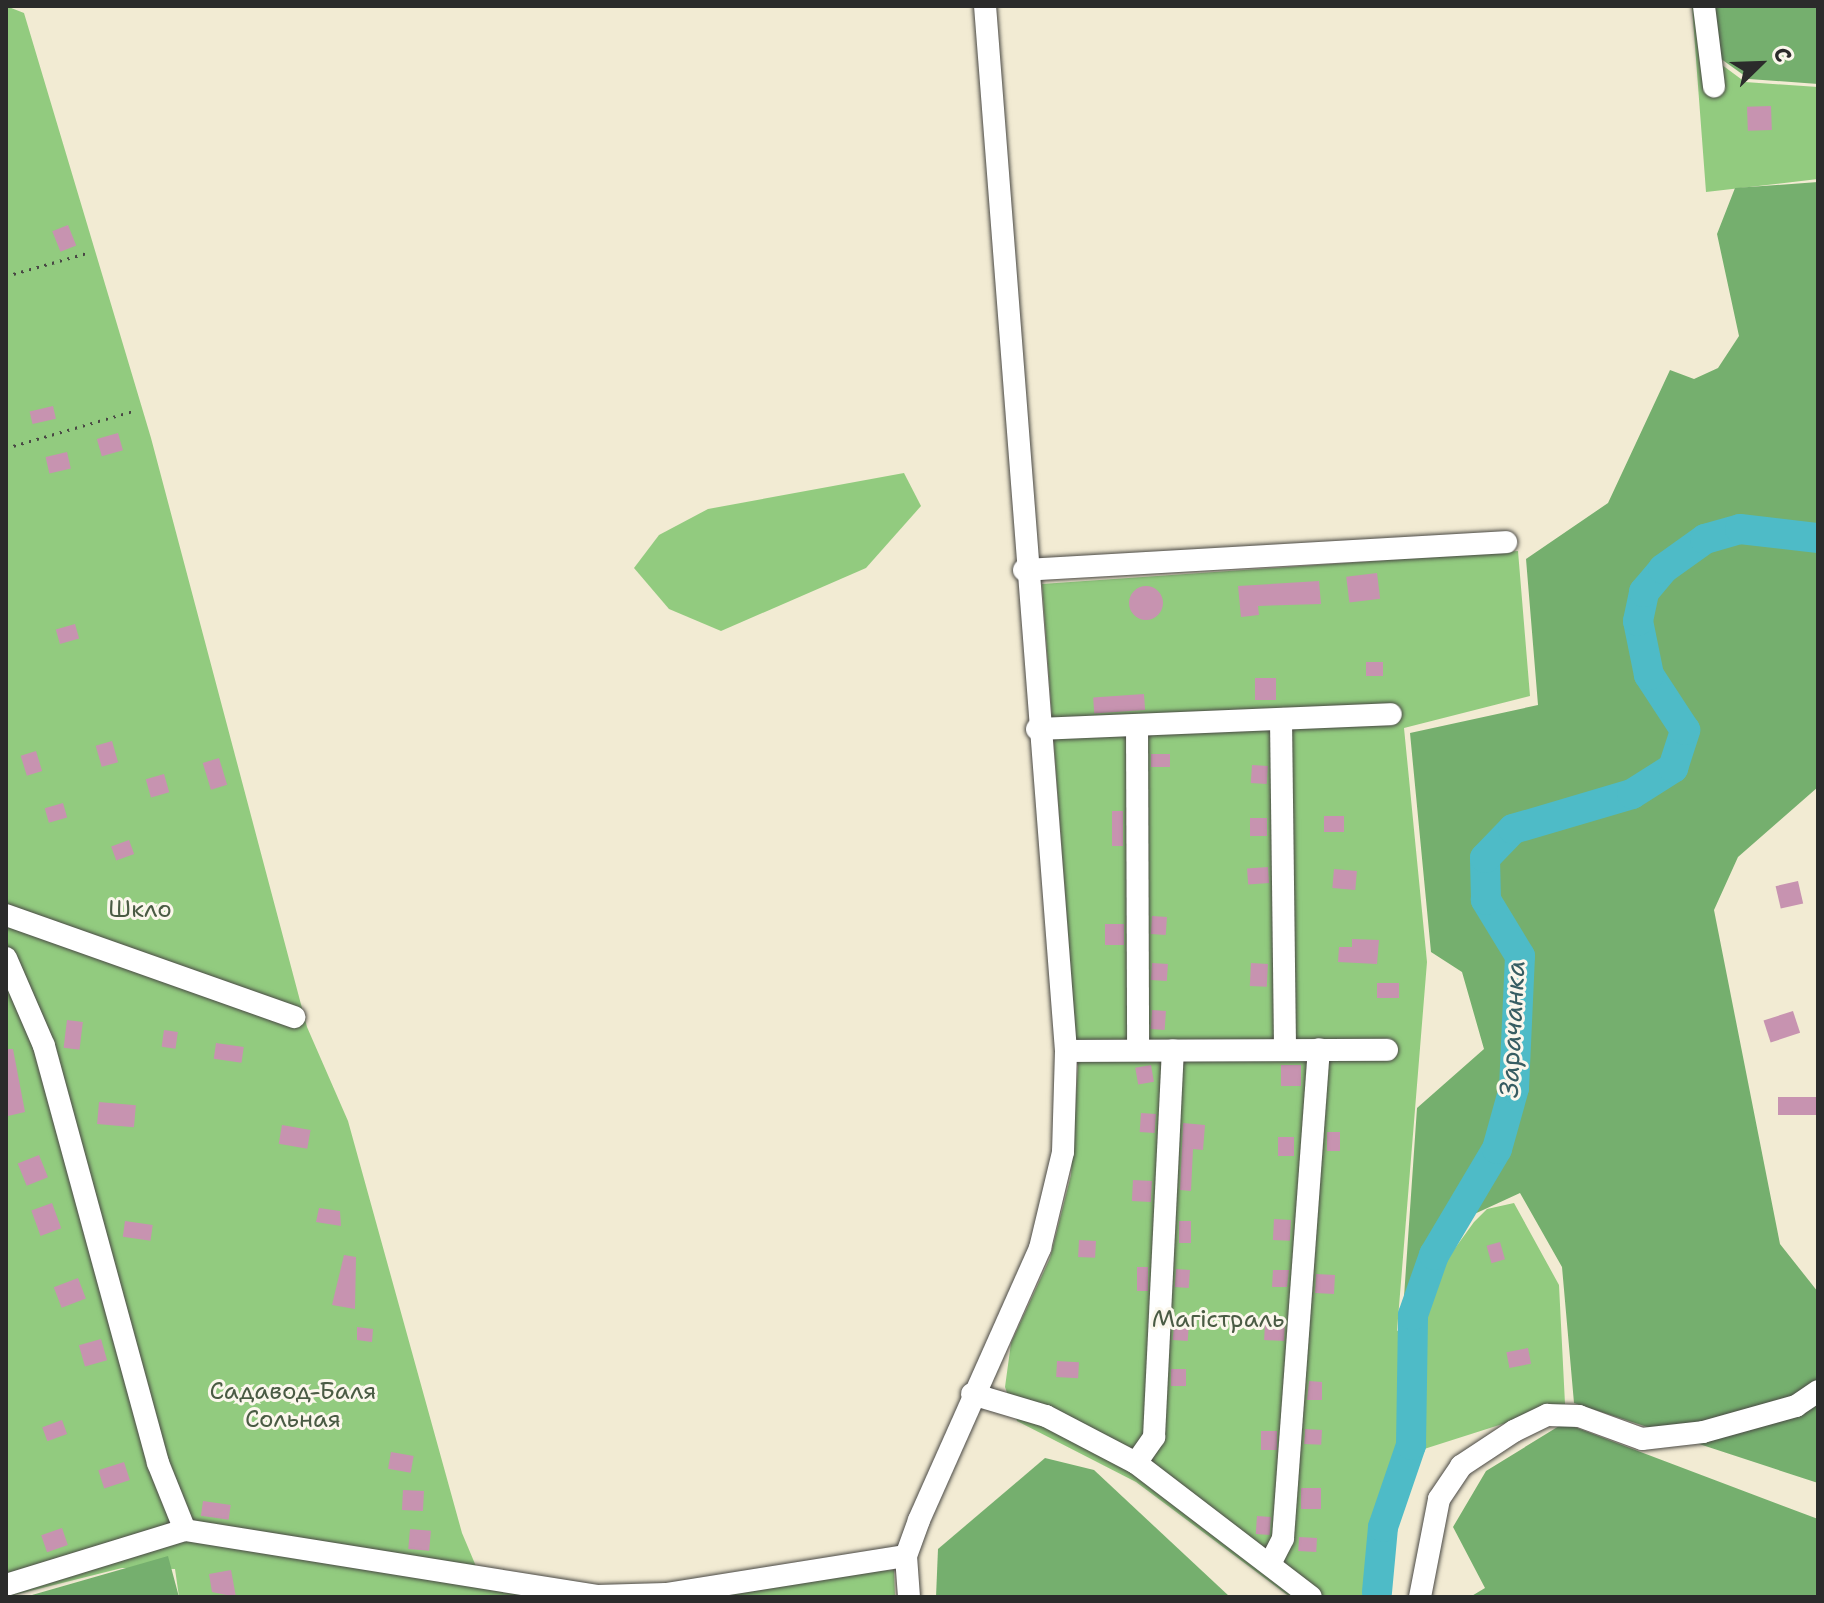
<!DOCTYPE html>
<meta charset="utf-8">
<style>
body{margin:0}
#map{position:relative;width:1824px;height:1603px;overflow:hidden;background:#f2ebd3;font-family:"Shantell Sans",sans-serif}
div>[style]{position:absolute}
.green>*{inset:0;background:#92cb7f}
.forest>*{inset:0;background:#75af6e}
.river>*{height:30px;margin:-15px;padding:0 15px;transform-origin:15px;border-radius:15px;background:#4ebbc7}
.building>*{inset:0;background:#c793b0;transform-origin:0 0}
.round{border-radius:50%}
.path>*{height:3px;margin-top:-1.5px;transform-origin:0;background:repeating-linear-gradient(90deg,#494844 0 2px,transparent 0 8px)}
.roads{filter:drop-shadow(0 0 2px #494844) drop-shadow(0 0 2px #494844)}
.minor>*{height:22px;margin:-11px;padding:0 11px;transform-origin:11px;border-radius:11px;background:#fff}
span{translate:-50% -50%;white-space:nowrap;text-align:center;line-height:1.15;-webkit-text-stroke:6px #fbf7ec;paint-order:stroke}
.park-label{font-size:24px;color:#4a5b44}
.water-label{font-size:26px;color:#375d62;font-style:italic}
.frame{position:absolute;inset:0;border:8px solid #2b2b2b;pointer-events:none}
.north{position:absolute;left:1720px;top:24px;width:80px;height:80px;-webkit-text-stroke:6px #fbf7ec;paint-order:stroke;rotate:67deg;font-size:22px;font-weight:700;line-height:32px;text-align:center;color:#2b2b2b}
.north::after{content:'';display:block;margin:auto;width:28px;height:36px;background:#2b2b2b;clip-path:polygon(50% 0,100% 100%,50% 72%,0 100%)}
</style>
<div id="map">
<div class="green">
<div style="clip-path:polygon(6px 6px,24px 13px,151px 438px,307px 1027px,348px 1121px,462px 1533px,478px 1571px,555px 1597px,179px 1597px,175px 1569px,122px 1568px,6px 1597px)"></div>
<div style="clip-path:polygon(1692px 6px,1708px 6px,1714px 59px,1745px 82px,1818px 87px,1818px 179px,1706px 192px)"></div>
<div style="clip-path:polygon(904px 473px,921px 506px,866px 568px,721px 631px,669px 609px,634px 568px,659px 535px,708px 509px)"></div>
<div style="clip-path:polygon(1518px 551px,1530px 696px,1404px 728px,1427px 962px,1397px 1331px,1420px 1320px,1440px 1269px,1474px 1222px,1487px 1209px,1514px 1203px,1559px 1285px,1565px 1404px,1421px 1450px,1396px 1515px,1391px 1597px,1290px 1597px,1136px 1482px,1017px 1421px,1005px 1387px,1011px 1343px,1050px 1258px,1071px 1175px,1078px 1066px,1042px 584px)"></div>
<div style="clip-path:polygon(894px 1570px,895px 1597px,695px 1597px,845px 1573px)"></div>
</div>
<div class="forest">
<div style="clip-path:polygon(1710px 6px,1818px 6px,1818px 84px,1749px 79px,1717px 56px)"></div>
<div style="clip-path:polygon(1818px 182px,1818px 787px,1738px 857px,1714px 910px,1780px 1244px,1818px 1292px,1818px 1483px,1574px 1403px,1562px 1267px,1520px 1193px,1470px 1216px,1435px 1268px,1418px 1317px,1402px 1326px,1417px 1108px,1484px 1049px,1462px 972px,1431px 952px,1410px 733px,1538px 705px,1526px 559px,1608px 503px,1670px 370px,1694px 379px,1718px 368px,1739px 336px,1717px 234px,1735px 188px)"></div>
<div style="clip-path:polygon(1564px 1423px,1818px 1519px,1818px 1597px,1470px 1597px,1485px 1588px,1453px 1527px,1486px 1471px)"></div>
<div style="clip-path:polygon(1045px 1458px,1094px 1470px,1230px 1597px,936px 1597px,938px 1549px)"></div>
<div style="clip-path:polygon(168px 1556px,179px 1597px,6px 1597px,32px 1595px)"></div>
</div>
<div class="river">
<div style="left:1377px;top:1592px;width:65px;rotate:-84.7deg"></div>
<div style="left:1383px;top:1527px;width:87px;rotate:-71.1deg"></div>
<div style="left:1411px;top:1445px;width:130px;rotate:-89.1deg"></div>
<div style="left:1413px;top:1315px;width:64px;rotate:-70.7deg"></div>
<div style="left:1434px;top:1255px;width:123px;rotate:-59.3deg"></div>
<div style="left:1497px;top:1149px;width:63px;rotate:-74.4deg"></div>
<div style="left:1514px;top:1088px;width:132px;rotate:-87.4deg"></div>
<div style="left:1520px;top:956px;width:66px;rotate:-121.3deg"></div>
<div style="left:1486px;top:900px;width:42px;rotate:-91.4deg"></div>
<div style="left:1485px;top:858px;width:40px;rotate:-46deg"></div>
<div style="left:1513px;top:829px;width:124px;rotate:-16.4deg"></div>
<div style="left:1632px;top:794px;width:49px;rotate:-32.4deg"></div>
<div style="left:1673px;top:768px;width:40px;rotate:-72deg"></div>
<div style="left:1685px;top:730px;width:66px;rotate:-123.2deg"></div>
<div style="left:1649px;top:675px;width:55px;rotate:-101.5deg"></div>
<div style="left:1638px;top:621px;width:30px;rotate:-78deg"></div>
<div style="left:1644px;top:592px;width:30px;rotate:-50deg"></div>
<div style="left:1663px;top:569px;width:52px;rotate:-35.5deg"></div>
<div style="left:1705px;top:539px;width:36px;rotate:-16deg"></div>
<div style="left:1740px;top:529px;width:79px;rotate:6.6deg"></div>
</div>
<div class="building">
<div style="left:1771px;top:106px;width:24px;height:24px;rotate:88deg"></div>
<div style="left:68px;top:225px;width:22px;height:17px;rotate:68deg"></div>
<div style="left:53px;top:406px;width:13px;height:24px;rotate:77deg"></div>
<div style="left:118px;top:433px;width:18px;height:22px;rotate:74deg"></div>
<div style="left:67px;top:452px;width:17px;height:22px;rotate:77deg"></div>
<div style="left:1377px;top:573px;width:26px;height:31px;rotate:83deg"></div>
<div style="clip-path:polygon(1319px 581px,1321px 604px,1258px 606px,1259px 615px,1241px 617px,1238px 586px)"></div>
<div class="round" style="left:1129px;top:586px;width:34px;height:34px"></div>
<div style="left:75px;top:624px;width:15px;height:20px;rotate:74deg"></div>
<div style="left:1366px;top:662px;width:17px;height:14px"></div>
<div style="left:1276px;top:678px;width:22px;height:21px;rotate:90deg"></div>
<div style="left:1144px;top:694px;width:16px;height:51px;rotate:86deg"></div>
<div style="left:112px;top:741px;width:22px;height:17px;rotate:74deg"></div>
<div style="left:36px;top:751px;width:21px;height:16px;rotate:73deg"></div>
<div style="left:1170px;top:754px;width:13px;height:19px;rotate:90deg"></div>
<div style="left:219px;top:758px;width:28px;height:17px;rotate:73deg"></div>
<div style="left:1252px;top:765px;width:16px;height:18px;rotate:4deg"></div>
<div style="left:164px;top:774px;width:19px;height:19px;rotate:74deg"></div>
<div style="left:63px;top:803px;width:15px;height:19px;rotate:74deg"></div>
<div style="left:1123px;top:811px;width:35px;height:11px;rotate:90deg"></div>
<div style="left:1324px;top:816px;width:20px;height:16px"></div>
<div style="left:1250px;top:818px;width:17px;height:18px"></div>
<div style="left:129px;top:840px;width:15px;height:19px;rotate:70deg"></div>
<div style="left:1268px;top:867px;width:16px;height:21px;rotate:86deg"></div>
<div style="left:1334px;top:869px;width:23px;height:19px;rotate:5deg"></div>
<div style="left:1798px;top:881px;width:23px;height:23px;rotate:77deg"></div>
<div style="left:1152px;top:916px;width:15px;height:18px;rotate:4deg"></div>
<div style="left:1105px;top:924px;width:19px;height:21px"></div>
<div style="clip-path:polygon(1352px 939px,1379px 940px,1377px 964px,1338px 962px,1339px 947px,1352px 947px)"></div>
<div style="left:1152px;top:963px;width:16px;height:17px;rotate:4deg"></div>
<div style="left:1251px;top:963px;width:17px;height:23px;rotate:3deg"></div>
<div style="left:1377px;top:983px;width:22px;height:15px"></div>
<div style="left:1152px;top:1010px;width:14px;height:19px;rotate:4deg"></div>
<div style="left:1793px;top:1011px;width:23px;height:31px;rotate:72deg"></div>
<div style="left:67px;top:1020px;width:16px;height:28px;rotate:7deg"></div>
<div style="left:164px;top:1030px;width:14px;height:17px;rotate:8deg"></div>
<div style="left:216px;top:1043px;width:28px;height:16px;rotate:8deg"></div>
<div style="clip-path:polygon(6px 1049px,13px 1049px,25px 1112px,8px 1116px)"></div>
<div style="left:1151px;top:1065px;width:17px;height:16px;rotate:80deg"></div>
<div style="left:1281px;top:1065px;width:20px;height:21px"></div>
<div style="left:1818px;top:1097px;width:18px;height:40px;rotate:90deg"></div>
<div style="left:99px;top:1102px;width:37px;height:22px;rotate:5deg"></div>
<div style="left:1141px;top:1113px;width:15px;height:19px;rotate:4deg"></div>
<div style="clip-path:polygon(1183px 1123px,1205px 1125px,1203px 1150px,1193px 1149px,1191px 1191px,1180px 1190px)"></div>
<div style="left:282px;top:1125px;width:29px;height:19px;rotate:10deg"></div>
<div style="left:1327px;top:1132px;width:13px;height:19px"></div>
<div style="left:1278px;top:1137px;width:16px;height:19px"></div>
<div style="left:39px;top:1155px;width:24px;height:23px;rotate:68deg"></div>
<div style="left:1133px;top:1180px;width:19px;height:21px;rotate:3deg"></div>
<div style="left:52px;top:1203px;width:27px;height:22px;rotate:70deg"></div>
<div style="clip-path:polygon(319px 1208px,340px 1211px,341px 1226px,316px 1222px)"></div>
<div style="left:1274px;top:1219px;width:17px;height:21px;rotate:3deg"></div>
<div style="left:125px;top:1221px;width:28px;height:16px;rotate:8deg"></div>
<div style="left:1179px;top:1221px;width:12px;height:22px"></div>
<div style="left:1079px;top:1240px;width:17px;height:17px;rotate:3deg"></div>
<div style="left:1500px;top:1242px;width:18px;height:14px;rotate:74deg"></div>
<div style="clip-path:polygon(344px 1255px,356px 1257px,355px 1309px,332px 1305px)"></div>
<div style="left:1137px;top:1267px;width:11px;height:24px"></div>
<div style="left:1176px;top:1269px;width:14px;height:18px;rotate:4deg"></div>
<div style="clip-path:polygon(1273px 1270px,1289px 1270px,1287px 1287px,1272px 1287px)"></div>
<div style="left:1316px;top:1274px;width:19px;height:19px;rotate:3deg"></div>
<div style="left:78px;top:1278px;width:22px;height:26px;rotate:69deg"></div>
<div style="left:1174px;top:1322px;width:15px;height:18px;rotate:4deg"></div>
<div style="left:1265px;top:1323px;width:20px;height:17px;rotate:3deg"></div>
<div style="clip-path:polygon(357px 1327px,373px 1329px,372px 1342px,357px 1340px)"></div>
<div style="left:101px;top:1339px;width:22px;height:23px;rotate:74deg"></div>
<div style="left:1528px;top:1348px;width:16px;height:22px;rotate:79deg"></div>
<div style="left:1057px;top:1361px;width:22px;height:16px;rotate:3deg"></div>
<div style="left:1171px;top:1369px;width:15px;height:17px"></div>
<div style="clip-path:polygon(1309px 1381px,1322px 1382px,1322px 1400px,1307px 1400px)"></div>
<div style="left:62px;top:1420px;width:15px;height:21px;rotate:70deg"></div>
<div style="left:1305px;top:1429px;width:17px;height:15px;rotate:3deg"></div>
<div style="left:1261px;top:1431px;width:16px;height:19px"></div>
<div style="left:391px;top:1452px;width:23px;height:17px;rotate:10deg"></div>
<div style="left:124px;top:1462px;width:19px;height:27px;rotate:72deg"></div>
<div style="left:1301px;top:1488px;width:20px;height:21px"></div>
<div style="left:403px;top:1490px;width:21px;height:20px;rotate:3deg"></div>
<div style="left:203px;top:1501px;width:28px;height:15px;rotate:8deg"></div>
<div style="left:1257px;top:1516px;width:14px;height:18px;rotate:4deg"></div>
<div style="left:62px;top:1528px;width:18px;height:22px;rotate:71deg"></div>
<div style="left:410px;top:1529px;width:21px;height:20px;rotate:5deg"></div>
<div style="left:1299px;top:1537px;width:18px;height:14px;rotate:3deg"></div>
<div style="clip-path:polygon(231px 1570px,236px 1597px,212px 1592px,209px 1574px)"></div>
</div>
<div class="path">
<div style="left:6px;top:276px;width:84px;rotate:-15.9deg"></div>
<div style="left:6px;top:448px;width:132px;rotate:-16.2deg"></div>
</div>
<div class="roads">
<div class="minor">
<div style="left:1704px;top:6px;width:81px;rotate:82.9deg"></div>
<div style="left:1024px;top:570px;width:483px;rotate:-3.3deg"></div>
<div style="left:1281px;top:719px;width:330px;rotate:89.3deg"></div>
<div style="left:1137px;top:726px;width:324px;rotate:89.8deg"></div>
<div style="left:1037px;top:729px;width:354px;rotate:-2.4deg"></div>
<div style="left:6px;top:915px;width:306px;rotate:19.5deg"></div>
<div style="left:6px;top:958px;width:96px;rotate:66.6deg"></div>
<div style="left:44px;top:1046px;width:432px;rotate:74.7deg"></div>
<div style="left:158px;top:1463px;width:72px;rotate:68.1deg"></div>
<div style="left:185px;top:1530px;width:417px;rotate:9.1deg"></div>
<div style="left:597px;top:1596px;width:69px;rotate:-1.7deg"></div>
<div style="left:666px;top:1594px;width:243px;rotate:-9deg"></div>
<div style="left:1066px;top:1051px;width:321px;rotate:-0.2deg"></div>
<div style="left:972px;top:1394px;width:77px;rotate:16.6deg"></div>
<div style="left:1046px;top:1416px;width:102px;rotate:27.6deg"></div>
<div style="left:1136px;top:1463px;width:220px;rotate:37.4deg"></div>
<div style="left:1136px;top:1463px;width:32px;rotate:-55deg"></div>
<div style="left:1154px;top:1437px;width:387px;rotate:-87.2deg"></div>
<div style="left:1270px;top:1564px;width:29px;rotate:-63deg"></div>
<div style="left:1283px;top:1538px;width:490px;rotate:-85.8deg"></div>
<div style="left:6px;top:1585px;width:187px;rotate:-17.1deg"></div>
<div style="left:909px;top:1597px;width:41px;rotate:-94.2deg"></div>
<div style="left:906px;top:1556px;width:38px;rotate:-70deg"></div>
<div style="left:919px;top:1520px;width:298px;rotate:-66deg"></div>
<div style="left:1040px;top:1248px;width:99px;rotate:-76.5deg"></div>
<div style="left:1063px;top:1152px;width:101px;rotate:-88.3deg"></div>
<div style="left:1066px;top:1051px;width:1048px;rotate:-94.43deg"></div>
<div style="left:1420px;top:1597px;width:100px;rotate:-79deg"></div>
<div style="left:1439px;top:1499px;width:40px;rotate:-56deg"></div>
<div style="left:1461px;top:1466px;width:64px;rotate:-33.4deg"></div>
<div style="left:1514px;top:1431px;width:37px;rotate:-26deg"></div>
<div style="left:1547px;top:1415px;width:32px;rotate:2deg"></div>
<div style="left:1579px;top:1416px;width:67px;rotate:20.1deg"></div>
<div style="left:1642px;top:1439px;width:61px;rotate:-6.5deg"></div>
<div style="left:1703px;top:1432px;width:97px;rotate:-15.6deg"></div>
<div style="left:1796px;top:1406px;width:27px;rotate:-34deg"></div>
</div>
</div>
<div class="park-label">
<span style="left:140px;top:910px">Шкло</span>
<span style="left:1218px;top:1320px">Магістраль</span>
<span style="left:293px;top:1406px">Садавод-Баля<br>Сольная</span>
</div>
<div class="water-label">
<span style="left:1512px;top:1029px;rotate:-87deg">Зарачанка</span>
</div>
<div class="frame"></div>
<div class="north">С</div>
</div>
